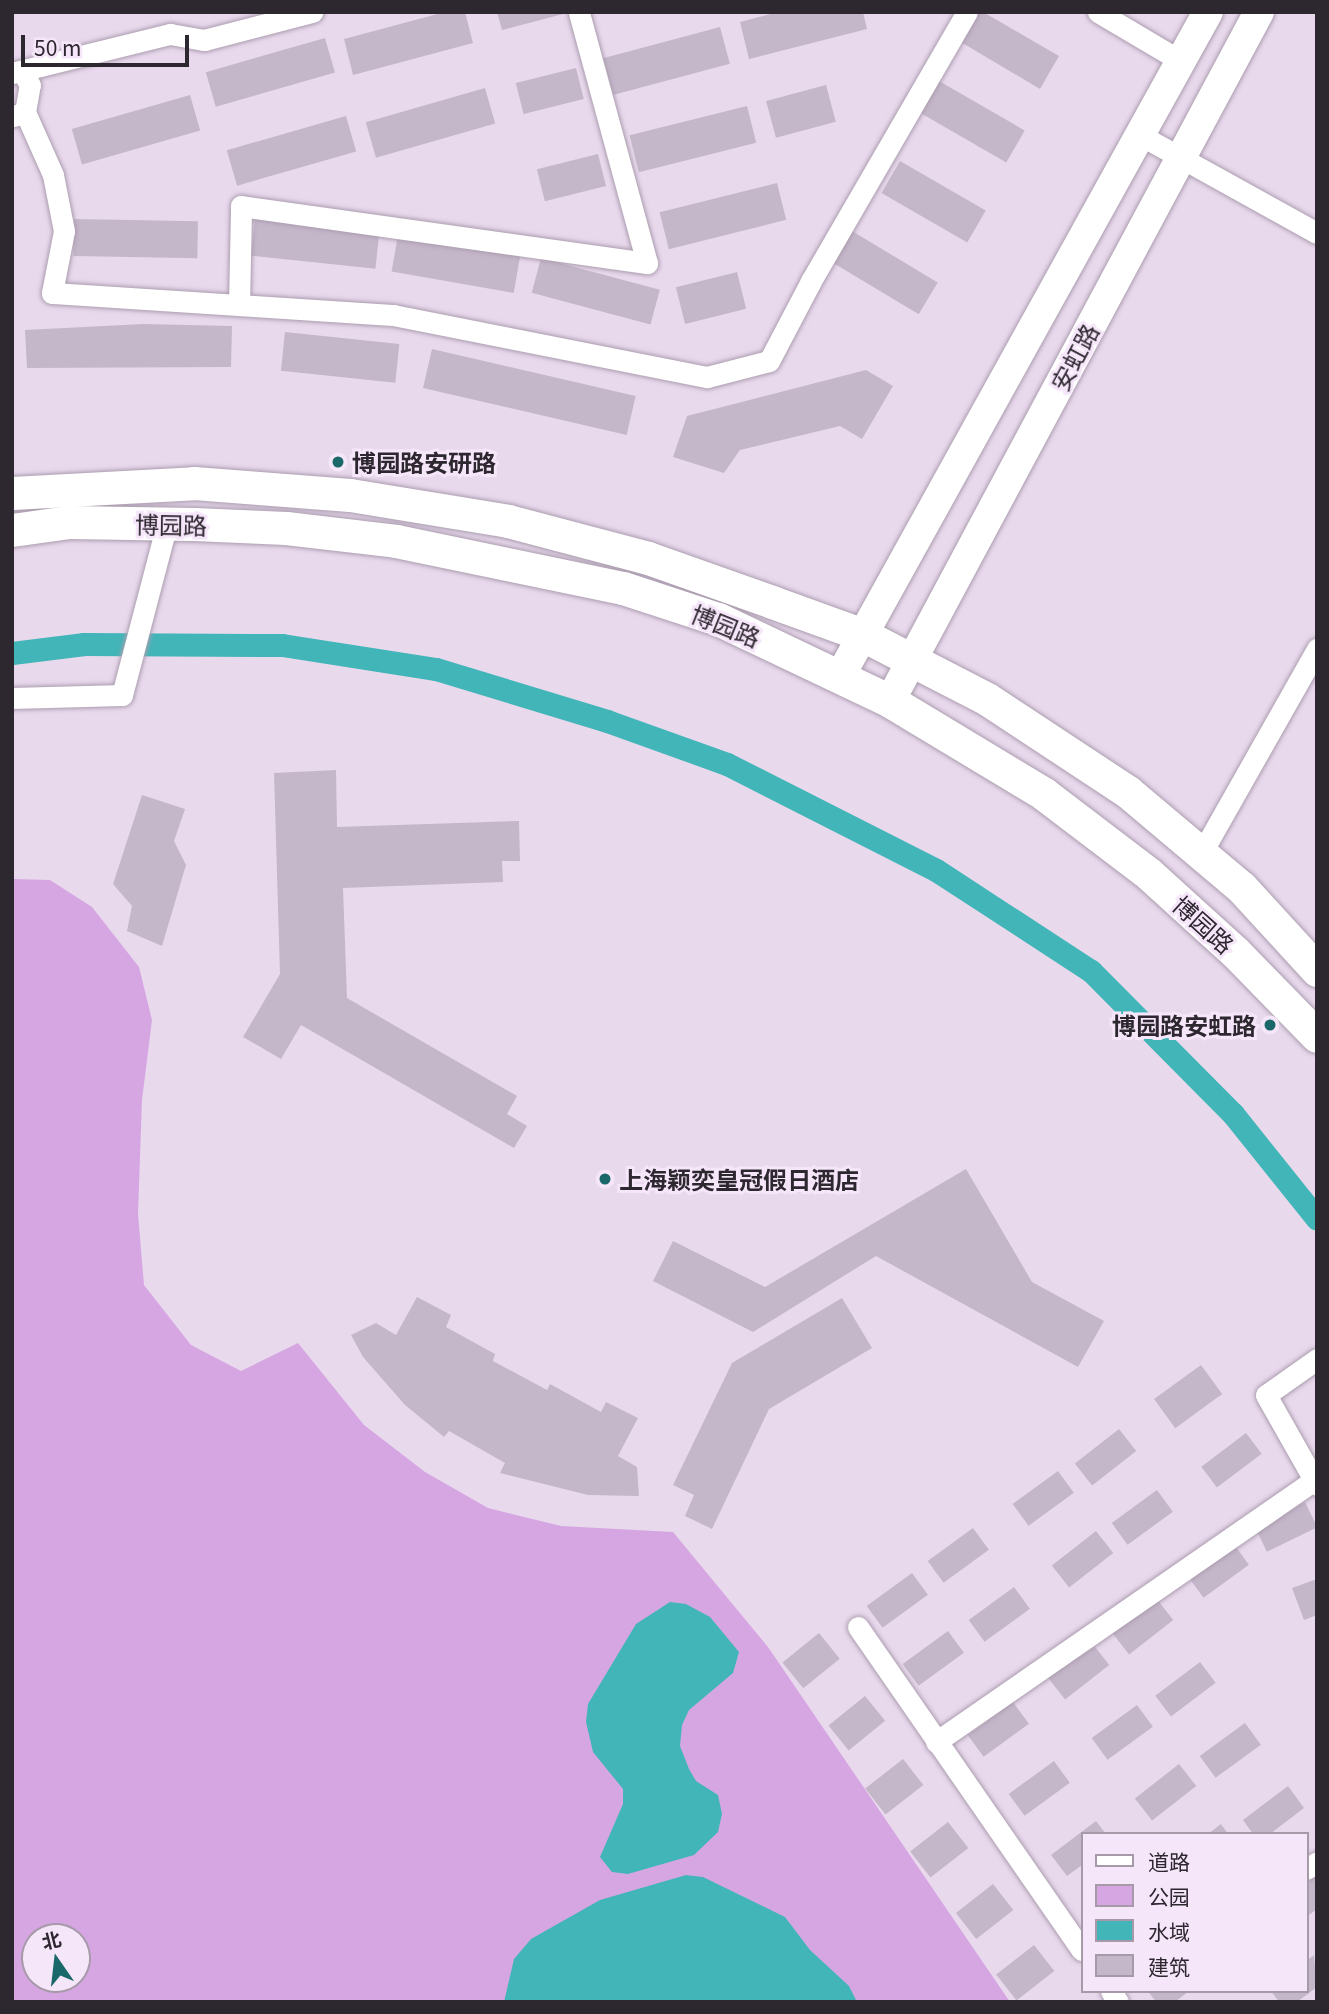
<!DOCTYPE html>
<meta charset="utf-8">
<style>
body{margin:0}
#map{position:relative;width:1329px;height:2014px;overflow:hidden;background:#e9d9ed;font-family:Georgia,"Noto Sans SC",serif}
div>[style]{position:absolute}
.green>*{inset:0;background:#d6a6e3}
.water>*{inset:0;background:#42b5b8}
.canal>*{height:23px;margin:-11.5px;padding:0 11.5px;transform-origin:11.5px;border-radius:11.5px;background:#42b5b8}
.building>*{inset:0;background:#c5b7ca;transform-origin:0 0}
.roads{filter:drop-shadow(0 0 2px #ab9daf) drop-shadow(0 0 2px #ab9daf)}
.street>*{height:21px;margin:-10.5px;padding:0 10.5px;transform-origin:10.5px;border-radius:10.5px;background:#fff}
.secondary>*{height:30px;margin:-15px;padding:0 15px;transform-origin:15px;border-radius:15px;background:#fff}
.primary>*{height:33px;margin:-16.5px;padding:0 16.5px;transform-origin:16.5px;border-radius:16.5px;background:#fff}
.dots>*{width:19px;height:19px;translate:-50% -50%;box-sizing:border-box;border:4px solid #f6e6fa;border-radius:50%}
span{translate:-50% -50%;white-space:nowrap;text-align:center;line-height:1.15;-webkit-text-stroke:6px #f6e6fa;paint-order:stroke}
.street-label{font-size:24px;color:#2d272f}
.poi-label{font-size:24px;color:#2d272f;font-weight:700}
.left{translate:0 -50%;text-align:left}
.right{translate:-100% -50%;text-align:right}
.frame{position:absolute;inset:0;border:14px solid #2d272f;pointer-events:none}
.legend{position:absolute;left:1081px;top:1832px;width:228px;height:161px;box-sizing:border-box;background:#f6e6fa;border:2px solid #a69aa9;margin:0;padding:9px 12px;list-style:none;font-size:21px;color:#2d272f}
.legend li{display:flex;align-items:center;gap:14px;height:35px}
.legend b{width:35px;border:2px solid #a69aa9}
.north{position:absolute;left:21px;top:1923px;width:70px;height:70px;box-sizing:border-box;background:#f6e6fa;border:2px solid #a69aa9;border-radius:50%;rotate:346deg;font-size:19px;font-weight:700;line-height:28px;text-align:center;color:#2d272f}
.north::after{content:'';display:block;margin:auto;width:24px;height:32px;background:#1b686a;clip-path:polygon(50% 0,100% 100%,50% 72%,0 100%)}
.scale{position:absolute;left:21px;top:35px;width:168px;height:32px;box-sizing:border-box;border:4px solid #2d272f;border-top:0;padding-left:9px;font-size:21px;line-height:24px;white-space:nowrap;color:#2d272f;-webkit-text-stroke:5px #f6e6fa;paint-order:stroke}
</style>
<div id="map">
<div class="green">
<div style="clip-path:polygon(evenodd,12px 879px,50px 880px,92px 907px,139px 967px,152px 1020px,142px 1100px,138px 1214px,144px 1285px,191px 1345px,241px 1371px,298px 1343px,364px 1425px,425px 1472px,488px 1508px,561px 1526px,673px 1532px,768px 1647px,1010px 2002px,12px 2002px,12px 879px,35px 1937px,77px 1937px,77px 1979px,35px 1979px,35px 1937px)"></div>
</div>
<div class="water">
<div style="clip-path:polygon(670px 1602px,686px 1604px,710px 1617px,739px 1652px,733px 1673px,689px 1710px,682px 1725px,680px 1746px,689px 1769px,696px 1781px,718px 1795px,722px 1814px,718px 1832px,694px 1855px,628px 1874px,612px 1872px,600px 1857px,623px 1804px,623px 1789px,593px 1752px,586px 1722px,588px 1704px,636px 1624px)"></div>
<div style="clip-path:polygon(686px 1875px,703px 1877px,785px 1917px,810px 1950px,849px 1986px,857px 2002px,504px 2002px,514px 1959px,531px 1939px,600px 1900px)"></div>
</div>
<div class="canal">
<div style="left:12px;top:653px;width:73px;rotate:-7.1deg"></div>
<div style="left:84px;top:644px;width:198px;rotate:0.3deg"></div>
<div style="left:282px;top:645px;width:156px;rotate:8.9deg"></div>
<div style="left:436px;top:669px;width:179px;rotate:16.9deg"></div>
<div style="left:607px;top:721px;width:127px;rotate:19.7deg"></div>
<div style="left:727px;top:764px;width:234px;rotate:26.9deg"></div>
<div style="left:936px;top:870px;width:185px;rotate:33.1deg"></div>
<div style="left:1091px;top:971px;width:202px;rotate:45.2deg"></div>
<div style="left:1233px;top:1114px;width:134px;rotate:51.3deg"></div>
</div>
<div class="building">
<div style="clip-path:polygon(445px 12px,465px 12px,473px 43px,353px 75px,344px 39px)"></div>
<div style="clip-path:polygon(497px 12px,566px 12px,567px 13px,502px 30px)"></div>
<div style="clip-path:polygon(778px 12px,863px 12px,867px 29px,749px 59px,740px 22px)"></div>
<div style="clip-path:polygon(969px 12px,983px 12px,1059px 56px,1040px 89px,954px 38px)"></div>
<div style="left:720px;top:27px;width:38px;height:121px;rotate:75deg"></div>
<div style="left:325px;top:38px;width:36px;height:124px;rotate:74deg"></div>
<div style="left:576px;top:68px;width:32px;height:62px;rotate:76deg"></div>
<div style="left:939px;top:81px;width:99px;height:37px;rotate:30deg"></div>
<div style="left:826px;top:85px;width:38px;height:62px;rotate:75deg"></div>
<div style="left:485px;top:88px;width:37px;height:124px;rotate:74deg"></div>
<div style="left:190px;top:95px;width:37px;height:123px;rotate:74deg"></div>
<div style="left:747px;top:106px;width:38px;height:121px;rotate:76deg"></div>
<div style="left:346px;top:116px;width:37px;height:124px;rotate:74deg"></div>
<div style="left:598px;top:154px;width:33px;height:63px;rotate:76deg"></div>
<div style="left:900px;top:161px;width:99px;height:37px;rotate:30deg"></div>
<div style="left:777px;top:183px;width:38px;height:121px;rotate:76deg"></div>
<div style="left:74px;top:219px;width:124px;height:37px;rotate:1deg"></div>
<div style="left:255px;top:219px;width:125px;height:37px;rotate:6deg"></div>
<div style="left:852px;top:231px;width:100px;height:37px;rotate:31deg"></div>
<div style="left:398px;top:235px;width:124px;height:37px;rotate:10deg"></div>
<div style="left:541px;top:258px;width:123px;height:36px;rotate:15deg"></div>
<div style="left:737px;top:272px;width:38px;height:63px;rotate:76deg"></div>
<div style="clip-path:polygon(143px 324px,232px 326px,231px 367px,27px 368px,25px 330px)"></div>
<div style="left:285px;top:332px;width:115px;height:39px;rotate:6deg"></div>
<div style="left:432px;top:349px;width:209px;height:40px;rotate:13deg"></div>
<div style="clip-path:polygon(866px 370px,893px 386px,862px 439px,840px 426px,740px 450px,724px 473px,673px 457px,687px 416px)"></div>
<div style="clip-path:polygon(336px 770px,337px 827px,519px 821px,520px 861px,502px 861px,503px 882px,343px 888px,347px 998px,517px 1096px,507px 1114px,527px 1126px,514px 1148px,301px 1025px,281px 1059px,243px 1037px,280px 974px,274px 773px)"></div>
<div style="clip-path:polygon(142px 795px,185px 809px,174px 841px,186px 865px,162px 946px,127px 931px,132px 906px,113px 884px)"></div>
<div style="clip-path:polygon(966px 1169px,1032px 1282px,1104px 1321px,1078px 1367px,876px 1256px,753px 1332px,653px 1281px,673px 1241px,765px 1287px)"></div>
<div style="clip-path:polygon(417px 1297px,451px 1315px,446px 1327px,495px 1354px,493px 1361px,547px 1390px,550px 1384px,601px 1412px,606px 1402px,638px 1418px,618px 1456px,637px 1467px,639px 1496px,588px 1495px,500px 1473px,505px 1463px,449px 1431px,444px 1437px,405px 1405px,363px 1357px,351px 1335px,376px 1323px,396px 1335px)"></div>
<div style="clip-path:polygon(842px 1298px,872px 1348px,769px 1409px,712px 1529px,685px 1516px,694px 1495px,673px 1485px,732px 1363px)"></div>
<div style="left:1201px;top:1365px;width:36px;height:58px;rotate:54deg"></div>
<div style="left:1119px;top:1429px;width:28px;height:56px;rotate:52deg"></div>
<div style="left:1246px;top:1433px;width:26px;height:56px;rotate:53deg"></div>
<div style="left:1058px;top:1471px;width:27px;height:56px;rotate:54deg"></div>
<div style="left:1157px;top:1490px;width:27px;height:56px;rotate:54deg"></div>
<div style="left:1305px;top:1502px;width:28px;height:56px;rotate:64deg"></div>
<div style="left:973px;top:1528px;width:27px;height:56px;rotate:54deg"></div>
<div style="left:1096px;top:1531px;width:28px;height:56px;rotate:52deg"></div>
<div style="left:1233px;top:1543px;width:27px;height:56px;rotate:54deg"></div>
<div style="left:912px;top:1573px;width:27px;height:56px;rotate:54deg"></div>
<div style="clip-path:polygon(1317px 1579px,1317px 1615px,1304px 1620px,1292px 1588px)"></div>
<div style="left:1014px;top:1587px;width:27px;height:56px;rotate:54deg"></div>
<div style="left:1156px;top:1598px;width:28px;height:56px;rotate:52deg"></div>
<div style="left:948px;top:1631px;width:27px;height:56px;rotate:54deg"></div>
<div style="left:819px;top:1633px;width:33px;height:47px;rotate:51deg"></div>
<div style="left:1092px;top:1643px;width:28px;height:56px;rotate:52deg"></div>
<div style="left:1200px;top:1662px;width:26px;height:56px;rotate:53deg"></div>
<div style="left:865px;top:1696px;width:32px;height:47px;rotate:51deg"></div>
<div style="left:1013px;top:1702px;width:27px;height:56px;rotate:54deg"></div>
<div style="left:1137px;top:1705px;width:27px;height:56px;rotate:54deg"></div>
<div style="left:1245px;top:1723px;width:27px;height:56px;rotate:54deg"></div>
<div style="left:903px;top:1759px;width:33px;height:48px;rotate:52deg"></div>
<div style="left:1054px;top:1761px;width:27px;height:56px;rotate:54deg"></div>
<div style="left:1179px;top:1764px;width:28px;height:56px;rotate:52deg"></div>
<div style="clip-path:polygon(1288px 1786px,1304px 1808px,1270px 1834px,1253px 1834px,1243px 1820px)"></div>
<div style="clip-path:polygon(1096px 1821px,1106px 1834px,1082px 1834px,1082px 1865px,1067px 1876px,1051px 1855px)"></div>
<div style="left:948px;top:1822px;width:33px;height:48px;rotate:52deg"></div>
<div style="clip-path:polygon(1221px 1824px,1228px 1834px,1208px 1834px)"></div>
<div style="clip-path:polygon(1317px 1875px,1317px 1909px,1306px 1917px,1306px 1883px)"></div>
<div style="left:993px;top:1884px;width:33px;height:47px;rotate:52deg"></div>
<div style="left:1034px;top:1945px;width:33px;height:48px;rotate:52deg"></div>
<div style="clip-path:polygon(1314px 1955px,1317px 1987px,1297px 2002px,1279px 2002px,1271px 1991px,1306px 1991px,1306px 1961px)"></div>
<div style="clip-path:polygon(1148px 1991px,1189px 1991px,1175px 2002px,1156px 2002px)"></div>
</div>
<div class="roads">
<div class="street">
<div style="left:1098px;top:12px;width:96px;rotate:30.6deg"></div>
<div style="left:12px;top:73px;width:163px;rotate:-13.9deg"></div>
<div style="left:170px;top:34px;width:35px;rotate:10deg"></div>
<div style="left:204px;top:40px;width:112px;rotate:-14.5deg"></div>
<div style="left:25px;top:112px;width:69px;rotate:66deg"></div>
<div style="left:53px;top:175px;width:57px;rotate:78.9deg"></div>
<div style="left:64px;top:231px;width:63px;rotate:101deg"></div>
<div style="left:52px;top:293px;width:342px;rotate:3.7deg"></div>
<div style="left:393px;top:315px;width:320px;rotate:11.2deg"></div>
<div style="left:707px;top:377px;width:64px;rotate:-14.5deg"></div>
<div style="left:769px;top:361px;width:90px;rotate:-62.3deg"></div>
<div style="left:811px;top:281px;width:311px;rotate:-59.9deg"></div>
<div style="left:14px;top:116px;width:12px;rotate:-20deg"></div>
<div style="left:25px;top:112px;width:27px;rotate:-80deg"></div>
<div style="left:30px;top:85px;width:16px;rotate:-120deg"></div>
<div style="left:1140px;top:135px;width:202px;rotate:29deg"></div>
<div style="left:239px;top:305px;width:99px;rotate:-88.8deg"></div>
<div style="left:241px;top:206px;width:410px;rotate:8deg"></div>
<div style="left:647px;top:263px;width:260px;rotate:-105.2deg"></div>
<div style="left:12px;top:698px;width:110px;rotate:-1.6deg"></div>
<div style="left:122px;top:695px;width:177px;rotate:-75.3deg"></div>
<div style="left:1201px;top:854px;width:236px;rotate:-60.5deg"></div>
<div style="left:1317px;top:1359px;width:62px;rotate:144.8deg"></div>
<div style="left:1266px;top:1395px;width:103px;rotate:60.5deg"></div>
<div style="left:858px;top:1627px;width:393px;rotate:55.3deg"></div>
<div style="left:936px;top:1742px;width:460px;rotate:-34.7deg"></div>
<div style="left:1306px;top:1869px;width:13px;rotate:-32deg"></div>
<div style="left:1111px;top:1991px;width:13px;rotate:58deg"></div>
</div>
<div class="secondary">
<div style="left:839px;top:678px;width:761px;rotate:-61.01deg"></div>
<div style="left:890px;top:701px;width:782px;rotate:-61.83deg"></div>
</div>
<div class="primary">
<div style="left:12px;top:493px;width:182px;rotate:-3.1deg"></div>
<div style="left:194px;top:483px;width:156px;rotate:4.4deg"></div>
<div style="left:350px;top:495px;width:160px;rotate:9.3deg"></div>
<div style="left:508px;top:521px;width:145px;rotate:14.8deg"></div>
<div style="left:648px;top:558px;width:132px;rotate:19.5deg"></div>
<div style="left:772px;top:602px;width:97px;rotate:19.9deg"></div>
<div style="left:863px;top:635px;width:140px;rotate:27.3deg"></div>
<div style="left:987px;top:699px;width:169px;rotate:33.4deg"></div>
<div style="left:1128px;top:792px;width:148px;rotate:40.1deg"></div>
<div style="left:1241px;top:887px;width:113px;rotate:47.5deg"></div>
<div style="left:12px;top:530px;width:58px;rotate:-8deg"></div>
<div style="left:69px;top:522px;width:125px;rotate:0.9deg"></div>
<div style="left:194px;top:524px;width:92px;rotate:2.5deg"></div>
<div style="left:286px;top:528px;width:111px;rotate:6.7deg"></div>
<div style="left:396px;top:541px;width:232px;rotate:11.7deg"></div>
<div style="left:623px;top:588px;width:100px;rotate:18.1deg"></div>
<div style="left:718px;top:619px;width:191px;rotate:25.5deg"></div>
<div style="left:890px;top:701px;width:180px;rotate:31.1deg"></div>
<div style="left:1044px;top:794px;width:132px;rotate:37.3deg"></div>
<div style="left:1149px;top:874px;width:116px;rotate:42.2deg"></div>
<div style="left:1235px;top:952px;width:117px;rotate:45.7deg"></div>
</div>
</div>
<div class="dots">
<div style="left:338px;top:462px;background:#1b686a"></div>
<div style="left:1270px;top:1025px;background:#1b686a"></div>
<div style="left:605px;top:1179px;background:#1b686a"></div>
</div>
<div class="street-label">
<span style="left:1074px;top:357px;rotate:-62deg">安虹路</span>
<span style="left:171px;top:524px;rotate:1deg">博园路</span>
<span style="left:726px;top:625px;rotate:22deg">博园路</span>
<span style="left:1204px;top:924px;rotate:42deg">博园路</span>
</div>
<div class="poi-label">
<span class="left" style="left:352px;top:462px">博园路安研路</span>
<span class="right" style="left:1256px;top:1025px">博园路安虹路</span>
<span class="left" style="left:619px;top:1179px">上海颖奕皇冠假日酒店</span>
</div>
<div class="frame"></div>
<ul class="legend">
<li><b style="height:9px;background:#fff"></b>道路</li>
<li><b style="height:19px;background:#d6a6e3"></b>公园</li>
<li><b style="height:19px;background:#42b5b8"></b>水域</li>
<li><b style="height:19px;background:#c5b7ca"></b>建筑</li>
</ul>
<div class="north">北</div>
<div class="scale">50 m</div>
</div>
